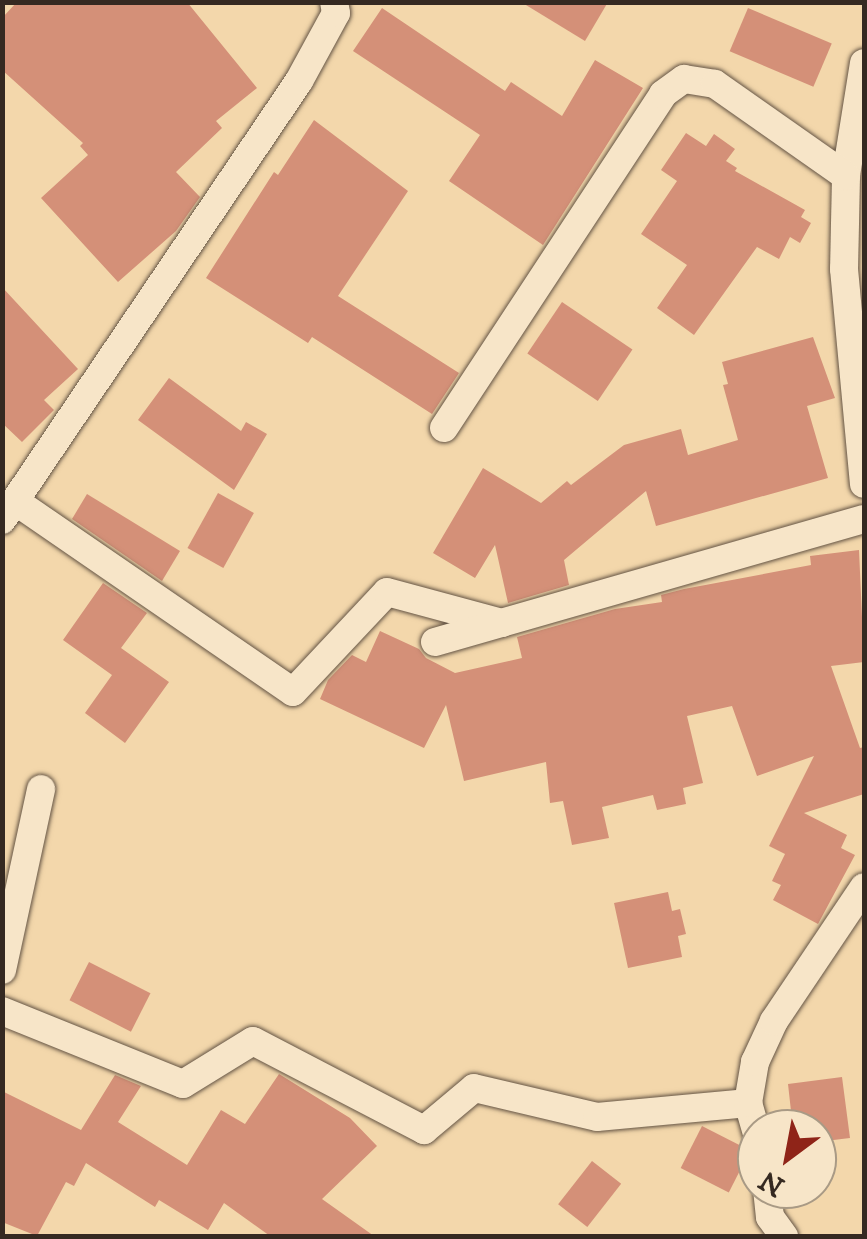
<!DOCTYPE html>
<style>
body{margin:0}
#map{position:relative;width:867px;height:1239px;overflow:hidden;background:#f3d7ab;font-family:"IM FELL DW Pica",serif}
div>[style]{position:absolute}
.building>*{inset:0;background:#d49078;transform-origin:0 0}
.roads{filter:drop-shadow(0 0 2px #645444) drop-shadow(0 0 2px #645444)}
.street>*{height:28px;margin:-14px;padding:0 14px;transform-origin:14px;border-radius:14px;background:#f7e5c8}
span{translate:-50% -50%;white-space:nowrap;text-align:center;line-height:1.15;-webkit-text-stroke:9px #f7e5c8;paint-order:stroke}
.frame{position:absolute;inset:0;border:5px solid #352921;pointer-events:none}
.north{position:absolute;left:737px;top:1109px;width:100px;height:100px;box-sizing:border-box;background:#f7e5c8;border:2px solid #a99a85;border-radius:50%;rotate:212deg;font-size:28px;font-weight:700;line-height:40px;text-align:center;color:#352921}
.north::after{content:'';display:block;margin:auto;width:35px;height:45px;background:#8f2418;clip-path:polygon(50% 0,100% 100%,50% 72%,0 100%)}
</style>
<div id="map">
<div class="building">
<div style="clip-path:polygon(17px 2px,187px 2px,257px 88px,216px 121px,222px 128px,176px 172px,200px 197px,176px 231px,118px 282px,41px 198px,88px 155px,80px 146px,83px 143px,2px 70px,2px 18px)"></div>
<div style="clip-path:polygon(521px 2px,608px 2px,585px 41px)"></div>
<div style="clip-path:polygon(382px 8px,505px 91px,511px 82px,562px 116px,595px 60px,643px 88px,543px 245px,449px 181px,480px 135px,353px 51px)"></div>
<div style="left:748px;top:8px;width:91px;height:47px;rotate:23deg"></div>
<div style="clip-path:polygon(314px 120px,408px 191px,338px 296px,459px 373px,432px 414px,312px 337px,308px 343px,206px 278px,274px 172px,278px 175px)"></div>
<div style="clip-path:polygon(686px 133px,706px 146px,714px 134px,735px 149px,726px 161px,737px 168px,735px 171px,805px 210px,801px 217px,811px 223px,800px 243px,790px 237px,779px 259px,757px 247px,694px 335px,657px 308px,687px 265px,641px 234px,677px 181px,661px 170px)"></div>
<div style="clip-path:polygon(2px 287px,78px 369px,44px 400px,54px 410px,22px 442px,2px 423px)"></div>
<div style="left:562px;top:302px;width:85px;height:62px;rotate:34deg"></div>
<div style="clip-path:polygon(813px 337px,835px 398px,807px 406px,828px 478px,656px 526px,646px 491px,564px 560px,569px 585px,508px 603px,495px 545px,475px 578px,433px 553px,483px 468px,541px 503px,567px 481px,571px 485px,624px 445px,681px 429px,688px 455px,738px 440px,723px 385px,728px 384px,722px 362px)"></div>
<div style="clip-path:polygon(169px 378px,241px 431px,246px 422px,267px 434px,234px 490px,138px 420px)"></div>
<div style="left:218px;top:493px;width:41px;height:63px;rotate:29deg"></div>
<div style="clip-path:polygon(87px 494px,180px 551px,162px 581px,72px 519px)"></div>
<div style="clip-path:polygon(859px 550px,864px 662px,831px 666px,860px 748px,864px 747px,864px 794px,804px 813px,847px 835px,841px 848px,855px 855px,818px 924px,773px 900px,781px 885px,772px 881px,785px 854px,769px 846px,814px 756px,757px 776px,732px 706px,687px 716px,703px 783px,683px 788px,686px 804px,657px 810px,653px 795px,602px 807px,609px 838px,572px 845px,563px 801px,550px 803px,546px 762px,464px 781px,446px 705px,424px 748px,320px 699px,328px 680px,352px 655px,366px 662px,380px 631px,419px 649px,426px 658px,455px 673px,522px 658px,517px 637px,615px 609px,662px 602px,661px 595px,684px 589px,811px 565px,810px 556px)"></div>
<div style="clip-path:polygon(103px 583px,147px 613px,121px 648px,169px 682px,125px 743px,85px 713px,112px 675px,63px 640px)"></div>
<div style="clip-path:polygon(668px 892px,672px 911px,680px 909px,686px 934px,678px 936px,682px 957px,628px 968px,614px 903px)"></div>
<div style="left:89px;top:962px;width:69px;height:43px;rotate:27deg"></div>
<div style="clip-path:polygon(279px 1074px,350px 1118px,377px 1146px,322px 1199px,374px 1236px,270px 1236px,224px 1203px,208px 1230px,159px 1200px,155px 1207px,86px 1163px,74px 1186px,66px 1182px,37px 1236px,2px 1222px,2px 1091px,81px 1130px,115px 1075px,141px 1086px,118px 1122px,187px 1165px,221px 1110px,245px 1124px)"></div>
<div style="clip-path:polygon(842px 1077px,850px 1138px,817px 1142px,817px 1129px,793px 1129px,788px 1084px)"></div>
<div style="left:702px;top:1126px;width:54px;height:47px;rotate:27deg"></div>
<div style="left:592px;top:1161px;width:37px;height:55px;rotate:38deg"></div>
</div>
<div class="roads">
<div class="street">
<div style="left:864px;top:63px;width:114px;rotate:99.1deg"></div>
<div style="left:846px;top:176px;width:93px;rotate:91.2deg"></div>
<div style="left:844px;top:269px;width:216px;rotate:84.7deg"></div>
<div style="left:444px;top:428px;width:399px;rotate:-56.7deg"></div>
<div style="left:663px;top:94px;width:26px;rotate:-36deg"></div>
<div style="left:684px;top:79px;width:31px;rotate:9deg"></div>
<div style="left:715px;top:84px;width:160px;rotate:35.1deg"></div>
<div style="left:15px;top:501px;width:337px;rotate:34.5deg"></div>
<div style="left:293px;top:692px;width:137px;rotate:-46.8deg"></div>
<div style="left:387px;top:592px;width:119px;rotate:15.1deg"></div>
<div style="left:2px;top:520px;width:530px;rotate:-55.92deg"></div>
<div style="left:299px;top:81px;width:77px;rotate:-61.4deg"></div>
<div style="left:336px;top:13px;width:11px;rotate:-100deg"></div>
<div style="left:435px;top:642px;width:446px;rotate:-16deg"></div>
<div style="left:2px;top:970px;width:185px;rotate:-77.8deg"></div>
<div style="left:2px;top:1011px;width:195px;rotate:22deg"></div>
<div style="left:183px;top:1084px;width:82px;rotate:-31.6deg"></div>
<div style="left:253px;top:1041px;width:193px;rotate:27.5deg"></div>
<div style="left:424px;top:1130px;width:65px;rotate:-40deg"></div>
<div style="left:474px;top:1088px;width:126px;rotate:13.3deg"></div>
<div style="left:597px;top:1117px;width:152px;rotate:-5.3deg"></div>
<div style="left:757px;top:1134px;width:32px;rotate:-106deg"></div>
<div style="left:748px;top:1103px;width:42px;rotate:-80.3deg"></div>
<div style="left:755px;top:1062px;width:45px;rotate:-65.1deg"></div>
<div style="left:774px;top:1021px;width:161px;rotate:-56.1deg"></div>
<div style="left:767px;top:1189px;width:28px;rotate:84deg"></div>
<div style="left:770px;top:1217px;width:24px;rotate:54deg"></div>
</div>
</div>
<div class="frame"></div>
<div class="north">N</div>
</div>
